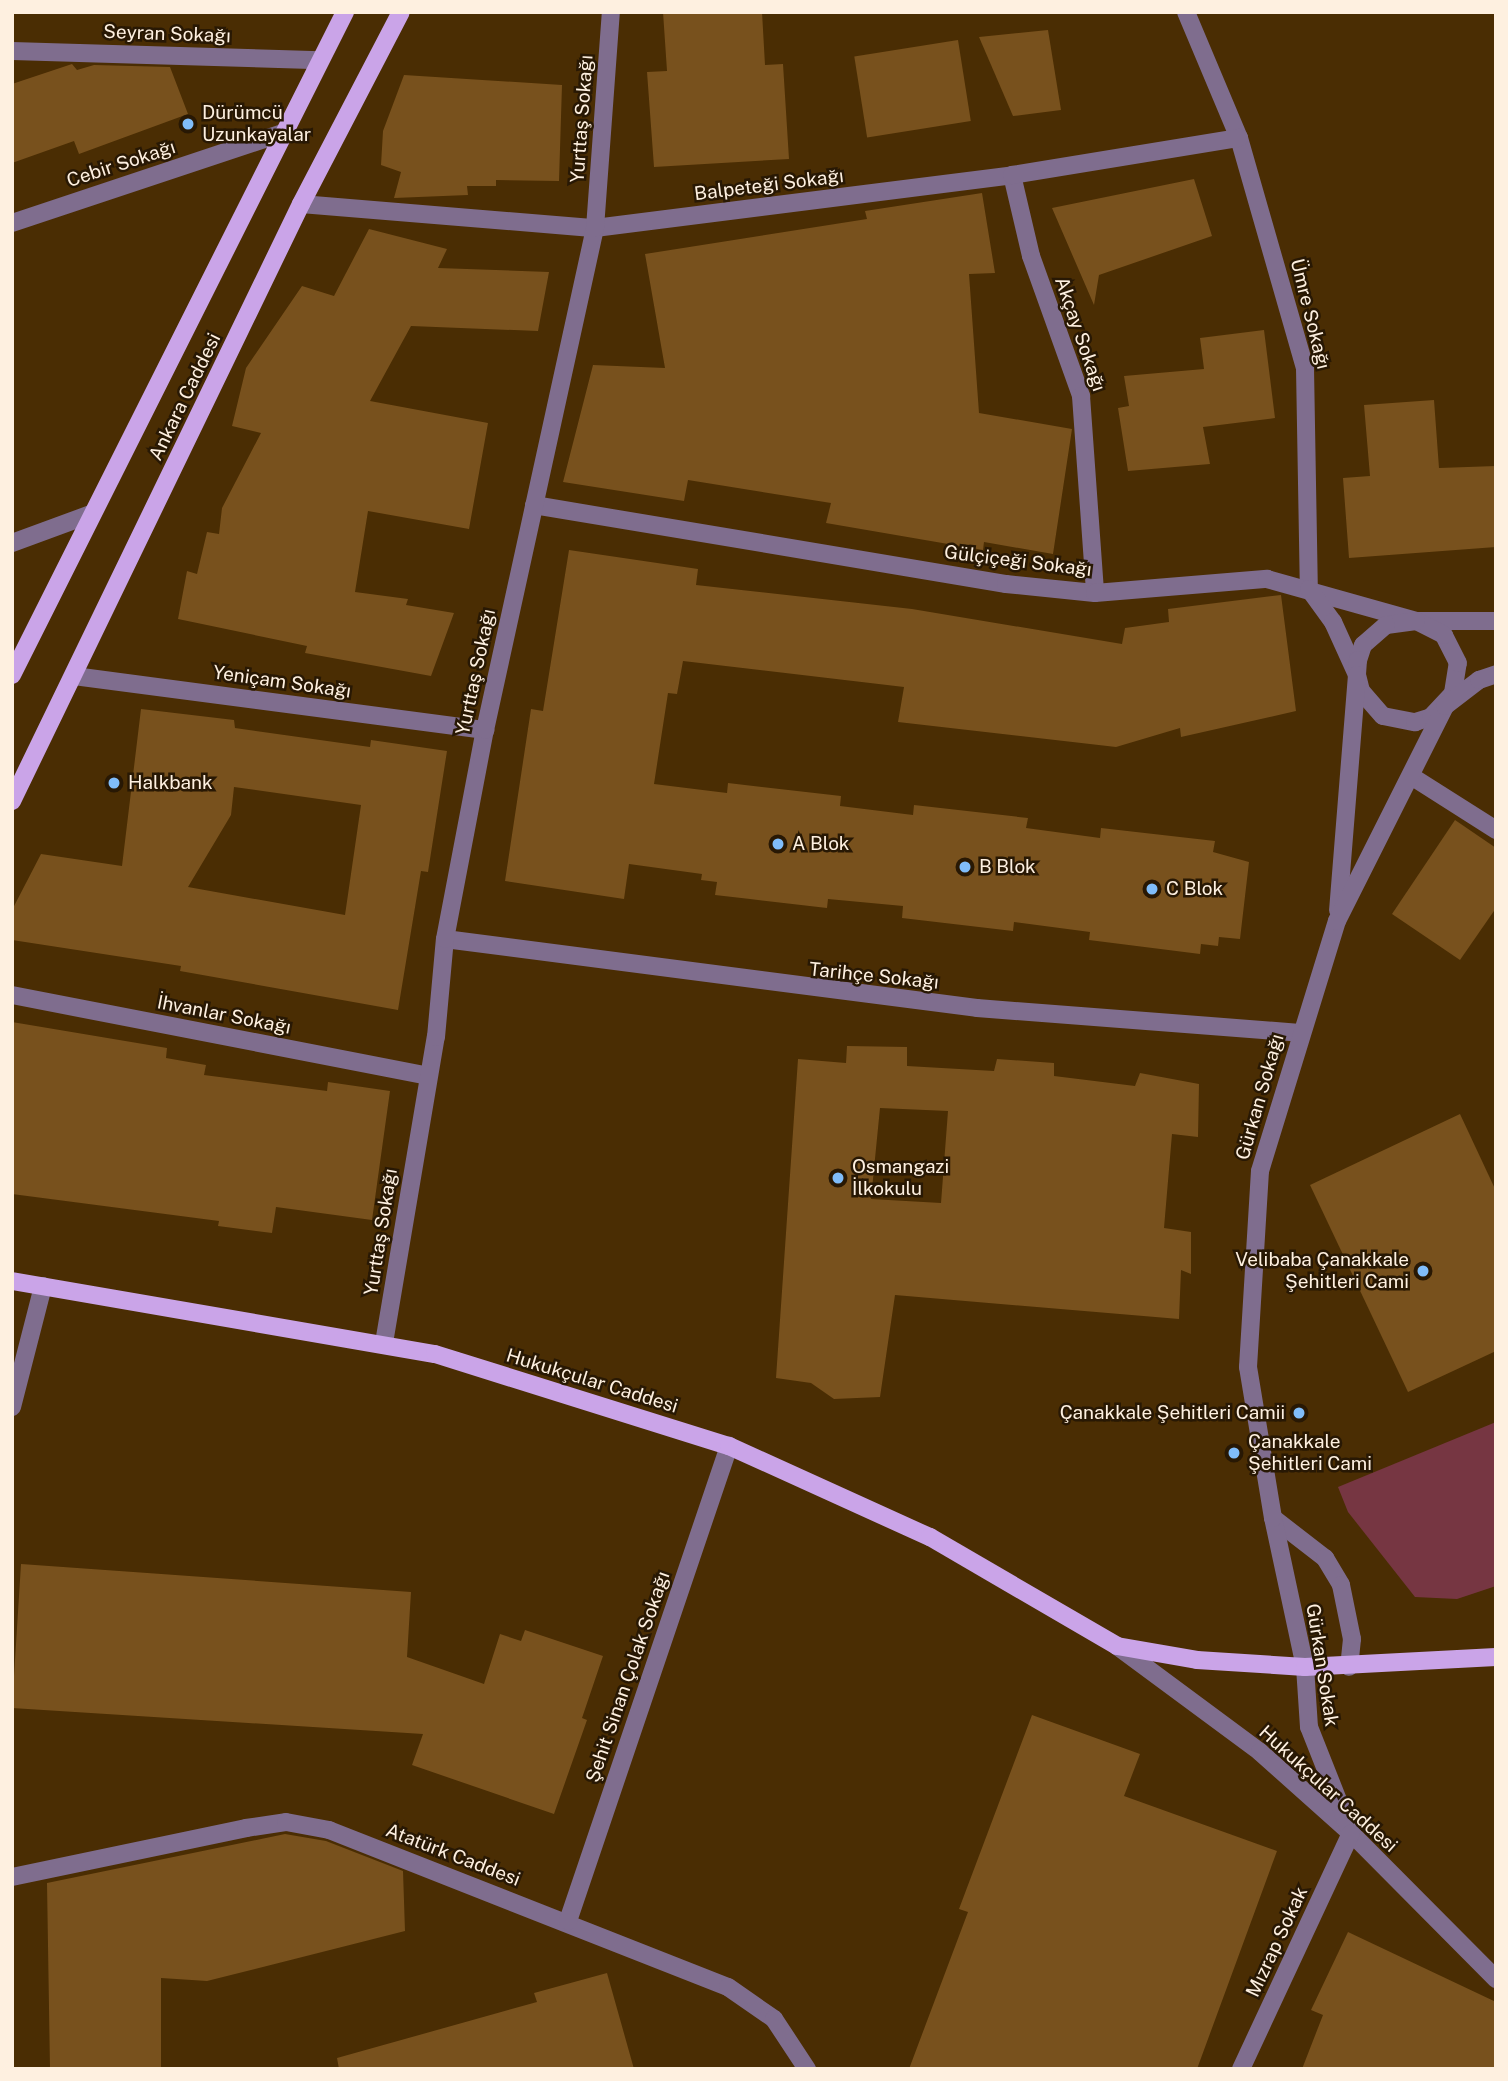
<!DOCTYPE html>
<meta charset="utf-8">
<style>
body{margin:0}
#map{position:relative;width:1508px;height:2081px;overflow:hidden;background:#4a2d03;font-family:"Public Sans",sans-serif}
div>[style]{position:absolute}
.green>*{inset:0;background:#763642}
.building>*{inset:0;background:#78511d;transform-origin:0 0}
.minor>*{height:18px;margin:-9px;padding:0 9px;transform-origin:9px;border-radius:9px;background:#7f6d8e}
.major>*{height:18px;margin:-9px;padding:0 9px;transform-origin:9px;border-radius:9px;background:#caa4e8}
.dots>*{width:19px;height:19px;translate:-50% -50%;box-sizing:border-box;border:4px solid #281804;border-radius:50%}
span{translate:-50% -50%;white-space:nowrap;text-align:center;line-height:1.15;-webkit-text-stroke:5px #281804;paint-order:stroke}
.street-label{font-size:19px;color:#fef0e0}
.poi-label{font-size:19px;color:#fef0e0}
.left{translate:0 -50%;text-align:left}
.right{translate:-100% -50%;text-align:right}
.frame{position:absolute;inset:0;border:14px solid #fef0e0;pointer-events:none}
</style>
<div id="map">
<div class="green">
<div style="clip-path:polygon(1496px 1422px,1496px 1586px,1457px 1599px,1415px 1597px,1348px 1512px,1338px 1487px)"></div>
</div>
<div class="building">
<div style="clip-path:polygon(663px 12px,762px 12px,765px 65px,783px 64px,789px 159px,654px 167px,647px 72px,667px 71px)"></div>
<div style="clip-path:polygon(1048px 30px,1061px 110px,1013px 116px,979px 37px)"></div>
<div style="left:958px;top:40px;width:82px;height:105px;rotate:81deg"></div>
<div style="clip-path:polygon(72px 64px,77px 70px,94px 65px,170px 67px,188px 114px,79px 154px,74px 141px,12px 163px,12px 84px)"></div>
<div style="clip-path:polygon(404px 75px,562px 85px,559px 181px,496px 180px,496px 186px,467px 186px,468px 195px,394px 198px,401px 172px,381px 165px,383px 131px)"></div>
<div style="clip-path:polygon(1194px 179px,1212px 236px,1099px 275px,1094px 305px,1052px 208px)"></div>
<div style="clip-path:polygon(982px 193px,995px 273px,969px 274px,979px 413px,1072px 429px,1053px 554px,984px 542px,983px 550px,826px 523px,831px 503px,688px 480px,684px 501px,563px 482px,593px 365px,665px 368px,645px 254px,867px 219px,865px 211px)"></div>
<div style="clip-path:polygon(369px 229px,447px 249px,438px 268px,549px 272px,538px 331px,411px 326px,370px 401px,488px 423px,469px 529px,368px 511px,355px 592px,408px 599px,406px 605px,454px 613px,431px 676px,305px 653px,307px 646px,178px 619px,187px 571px,197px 574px,207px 532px,219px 534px,222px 508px,261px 433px,232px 426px,246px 368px,302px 286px,334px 296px)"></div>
<div style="clip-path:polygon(1264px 330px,1275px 418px,1203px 427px,1210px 464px,1128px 471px,1118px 408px,1129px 406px,1124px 376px,1204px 369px,1200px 338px)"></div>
<div style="clip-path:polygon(1434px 400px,1439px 468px,1496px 466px,1496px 547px,1349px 558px,1343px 478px,1370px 476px,1364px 405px)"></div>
<div style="clip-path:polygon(569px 550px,698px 569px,696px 585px,912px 609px,1122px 644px,1125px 628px,1169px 622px,1168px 609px,1281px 595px,1296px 711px,1181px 737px,1180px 728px,1116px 747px,898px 722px,904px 687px,683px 661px,677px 694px,668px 693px,654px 784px,727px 793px,728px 783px,841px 796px,840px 806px,913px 815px,914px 805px,1028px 818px,1026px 828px,1100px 838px,1101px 828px,1215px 841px,1213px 852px,1249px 862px,1240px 939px,1219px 937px,1218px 946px,1201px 944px,1200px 954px,1089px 940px,1090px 932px,1014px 922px,1013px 931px,902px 918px,903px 906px,828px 899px,827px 908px,750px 899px,715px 895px,717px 882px,701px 880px,702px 874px,629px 864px,624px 899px,505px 881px,531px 709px,543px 711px)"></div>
<div style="clip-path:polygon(evenodd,141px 709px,234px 720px,235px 728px,370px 747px,371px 740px,447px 751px,428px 872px,421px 871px,398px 1010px,180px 971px,181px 966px,12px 940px,12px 910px,41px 854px,122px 866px,141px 709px,234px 787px,361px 805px,345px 915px,188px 887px,231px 815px,234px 787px)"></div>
<div style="clip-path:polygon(1455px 820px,1496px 848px,1496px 908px,1460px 960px,1392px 914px)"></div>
<div style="clip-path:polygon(12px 1022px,167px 1048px,166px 1058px,206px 1065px,204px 1075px,327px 1091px,328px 1082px,390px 1091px,372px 1220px,276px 1207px,272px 1233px,218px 1226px,219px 1221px,12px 1194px)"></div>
<div style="clip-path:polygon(evenodd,847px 1046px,907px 1047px,907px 1066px,994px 1071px,997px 1059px,1054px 1063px,1054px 1076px,1135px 1086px,1140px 1073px,1199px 1084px,1198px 1137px,1172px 1134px,1164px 1228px,1191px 1232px,1191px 1274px,1181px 1270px,1179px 1319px,895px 1295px,880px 1397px,834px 1399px,811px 1383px,776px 1378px,798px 1059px,846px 1063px,847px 1046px,880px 1108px,948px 1111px,941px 1203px,871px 1199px,880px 1108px)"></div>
<div style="clip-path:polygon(1460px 1114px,1496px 1191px,1496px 1351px,1408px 1392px,1310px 1185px)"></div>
<div style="clip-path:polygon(21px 1564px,411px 1592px,407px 1657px,484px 1684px,500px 1634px,521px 1641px,525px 1630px,603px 1656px,582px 1718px,587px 1720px,554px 1814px,412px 1765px,423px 1734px,12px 1708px)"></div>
<div style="clip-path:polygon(1032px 1715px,1140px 1754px,1124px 1796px,1277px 1851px,1197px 2069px,909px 2069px,968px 1912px,959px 1909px)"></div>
<div style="clip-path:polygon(285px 1834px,326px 1841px,403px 1871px,405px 1931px,207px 1981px,161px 1978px,161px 2069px,50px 2069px,47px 1883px)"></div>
<div style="clip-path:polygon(1348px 1932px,1496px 2002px,1496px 2069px,1302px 2069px,1323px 2015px,1311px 2010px)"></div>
<div style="clip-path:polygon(607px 1973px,634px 2069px,339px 2069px,337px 2058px,537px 2002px,534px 1993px)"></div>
</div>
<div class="minor">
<div style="left:1186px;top:12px;width:137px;rotate:67.2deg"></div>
<div style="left:1239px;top:138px;width:239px;rotate:74deg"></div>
<div style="left:1305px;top:368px;width:221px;rotate:89deg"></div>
<div style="left:12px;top:51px;width:308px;rotate:1.7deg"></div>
<div style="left:1012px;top:175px;width:83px;rotate:76.8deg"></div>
<div style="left:1031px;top:256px;width:149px;rotate:70.3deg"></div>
<div style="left:1081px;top:396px;width:197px;rotate:85.9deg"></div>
<div style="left:301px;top:204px;width:295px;rotate:4.7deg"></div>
<div style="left:595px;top:228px;width:420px;rotate:-7.2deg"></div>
<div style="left:1012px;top:175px;width:230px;rotate:-9.3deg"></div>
<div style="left:12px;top:223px;width:286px;rotate:-18.4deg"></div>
<div style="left:534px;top:505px;width:479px;rotate:9.5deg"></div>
<div style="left:1006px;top:584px;width:89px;rotate:5.8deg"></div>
<div style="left:1095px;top:593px;width:173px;rotate:-4.7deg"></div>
<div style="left:1267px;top:579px;width:155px;rotate:15.7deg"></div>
<div style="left:1416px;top:621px;width:80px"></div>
<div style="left:12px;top:543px;width:84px;rotate:-20.2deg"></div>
<div style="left:1309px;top:589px;width:41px;rotate:54deg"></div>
<div style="left:1333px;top:622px;width:58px;rotate:65.6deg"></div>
<div style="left:1357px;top:675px;width:16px;rotate:76deg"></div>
<div style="left:1361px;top:691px;width:33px;rotate:49deg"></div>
<div style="left:1383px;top:716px;width:33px;rotate:11deg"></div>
<div style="left:1415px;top:722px;width:17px;rotate:-17deg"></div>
<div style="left:1431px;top:717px;width:33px;rotate:-47deg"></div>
<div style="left:1453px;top:693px;width:30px;rotate:-81deg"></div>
<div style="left:1458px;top:663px;width:31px;rotate:-117deg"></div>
<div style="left:1444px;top:635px;width:31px;rotate:-153deg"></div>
<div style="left:1416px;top:621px;width:30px;rotate:172deg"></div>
<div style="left:1386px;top:625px;width:30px;rotate:139deg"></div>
<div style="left:1363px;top:645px;width:16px;rotate:108deg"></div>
<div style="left:1358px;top:660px;width:15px;rotate:94deg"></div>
<div style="left:1357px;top:675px;width:236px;rotate:94.6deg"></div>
<div style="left:74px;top:676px;width:415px;rotate:7.5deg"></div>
<div style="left:1411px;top:776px;width:101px;rotate:32.4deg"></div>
<div style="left:445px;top:939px;width:536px;rotate:7.39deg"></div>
<div style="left:977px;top:1008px;width:324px;rotate:4.4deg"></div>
<div style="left:12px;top:995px;width:424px;rotate:11deg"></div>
<div style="left:384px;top:1343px;width:310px;rotate:-80.4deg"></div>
<div style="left:436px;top:1037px;width:98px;rotate:-84.8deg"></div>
<div style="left:445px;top:939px;width:213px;rotate:-79.2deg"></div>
<div style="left:485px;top:730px;width:514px;rotate:-77.64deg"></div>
<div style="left:595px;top:228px;width:217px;rotate:-85.8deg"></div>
<div style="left:12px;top:1407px;width:125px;rotate:-75.6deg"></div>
<div style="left:1273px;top:1518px;width:66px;rotate:37.6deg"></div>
<div style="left:1325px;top:1558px;width:31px;rotate:59deg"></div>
<div style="left:1341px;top:1585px;width:55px;rotate:78.5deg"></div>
<div style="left:1352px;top:1639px;width:28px;rotate:96deg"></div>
<div style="left:1117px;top:1646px;width:178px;rotate:36.5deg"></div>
<div style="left:1260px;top:1752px;width:122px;rotate:41.7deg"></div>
<div style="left:1351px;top:1833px;width:206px;rotate:45.2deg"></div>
<div style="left:1351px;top:1833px;width:114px;rotate:-111.6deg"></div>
<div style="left:1309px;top:1727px;width:60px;rotate:-93.8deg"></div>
<div style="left:1305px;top:1667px;width:152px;rotate:-102.1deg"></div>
<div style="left:1273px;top:1518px;width:153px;rotate:-99.4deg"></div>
<div style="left:1248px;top:1367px;width:196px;rotate:-86.5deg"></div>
<div style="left:1260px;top:1171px;width:262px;rotate:-72.9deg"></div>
<div style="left:1337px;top:921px;width:241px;rotate:-63.3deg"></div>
<div style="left:1445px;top:706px;width:43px;rotate:-37.4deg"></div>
<div style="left:1479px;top:680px;width:18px;rotate:-19deg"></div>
<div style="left:12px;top:1877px;width:239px;rotate:-11.8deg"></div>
<div style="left:246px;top:1828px;width:40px;rotate:-8.5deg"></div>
<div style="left:286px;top:1822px;width:44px;rotate:10.5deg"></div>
<div style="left:329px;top:1830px;width:429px;rotate:21.5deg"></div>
<div style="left:728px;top:1987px;width:56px;rotate:34.8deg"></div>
<div style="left:774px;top:2019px;width:60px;rotate:56.6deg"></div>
<div style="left:568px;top:1921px;width:502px;rotate:-71.28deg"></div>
<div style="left:1241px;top:2069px;width:260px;rotate:-65deg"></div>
</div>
<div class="major">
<div style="left:12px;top:675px;width:742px;rotate:-63.33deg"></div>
<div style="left:12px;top:801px;width:663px;rotate:-64.17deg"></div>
<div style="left:301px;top:204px;width:216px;rotate:-62.5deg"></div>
<div style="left:12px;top:1281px;width:429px;rotate:9.8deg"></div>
<div style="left:435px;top:1354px;width:308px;rotate:17.4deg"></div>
<div style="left:729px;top:1446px;width:221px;rotate:24.4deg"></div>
<div style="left:930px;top:1537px;width:216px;rotate:30.2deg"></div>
<div style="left:1117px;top:1646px;width:81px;rotate:9.9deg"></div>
<div style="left:1197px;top:1660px;width:108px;rotate:3.7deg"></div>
<div style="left:1305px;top:1667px;width:191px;rotate:-3deg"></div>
</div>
<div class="dots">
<div style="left:188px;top:124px;background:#80bdfa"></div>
<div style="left:114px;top:783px;background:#80bdfa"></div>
<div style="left:778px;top:844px;background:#80bdfa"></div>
<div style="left:965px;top:867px;background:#80bdfa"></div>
<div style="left:1152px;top:889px;background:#80bdfa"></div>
<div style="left:838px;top:1178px;background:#80bdfa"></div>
<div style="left:1423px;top:1271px;background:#80bdfa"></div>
<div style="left:1299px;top:1413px;background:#80bdfa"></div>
<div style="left:1234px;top:1453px;background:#80bdfa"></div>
</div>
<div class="street-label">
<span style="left:167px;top:34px;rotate:2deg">Seyran Sokağı</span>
<span style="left:582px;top:119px;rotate:-86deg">Yurttaş Sokağı</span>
<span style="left:121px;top:164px;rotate:-18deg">Cebir Sokağı</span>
<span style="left:769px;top:185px;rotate:-7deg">Balpeteği Sokağı</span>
<span style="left:1310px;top:314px;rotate:76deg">Ümre Sokağı</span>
<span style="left:1080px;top:334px;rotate:71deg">Akçay Sokağı</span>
<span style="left:185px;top:397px;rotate:-64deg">Ankara Caddesi</span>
<span style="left:1018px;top:561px;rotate:7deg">Gülçiçeği Sokağı</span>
<span style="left:476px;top:672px;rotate:-78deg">Yurttaş Sokağı</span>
<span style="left:282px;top:682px;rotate:8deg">Yeniçam Sokağı</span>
<span style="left:874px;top:976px;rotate:6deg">Tarihçe Sokağı</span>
<span style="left:224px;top:1015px;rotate:11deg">İhvanlar Sokağı</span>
<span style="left:1260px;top:1097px;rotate:-74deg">Gürkan Sokağı</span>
<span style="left:381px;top:1232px;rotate:-81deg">Yurttaş Sokağı</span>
<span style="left:592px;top:1381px;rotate:17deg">Hukukçular Caddesi</span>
<span style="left:1322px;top:1665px;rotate:81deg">Gürkan Sokak</span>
<span style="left:628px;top:1677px;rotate:-71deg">Şehit Sinan Çolak Sokağı</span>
<span style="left:1328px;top:1789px;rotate:42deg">Hukukçular Caddesi</span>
<span style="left:453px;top:1855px;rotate:21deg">Atatürk Caddesi</span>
<span style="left:1277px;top:1942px;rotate:-65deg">Mızrap Sokak</span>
</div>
<div class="poi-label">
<span class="left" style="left:202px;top:124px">Dürümcü<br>Uzunkayalar</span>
<span class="left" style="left:128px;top:783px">Halkbank</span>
<span class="left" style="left:792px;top:844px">A Blok</span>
<span class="left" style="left:979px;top:867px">B Blok</span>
<span class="left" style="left:1166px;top:889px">C Blok</span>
<span class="left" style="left:852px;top:1178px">Osmangazi<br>İlkokulu</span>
<span class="right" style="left:1409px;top:1271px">Velibaba Çanakkale<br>Şehitleri Cami</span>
<span class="right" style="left:1285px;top:1413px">Çanakkale Şehi̇tleri̇ Cami̇i̇</span>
<span class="left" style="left:1248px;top:1453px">Çanakkale<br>Şehitleri Cami</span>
</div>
<div class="frame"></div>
</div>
